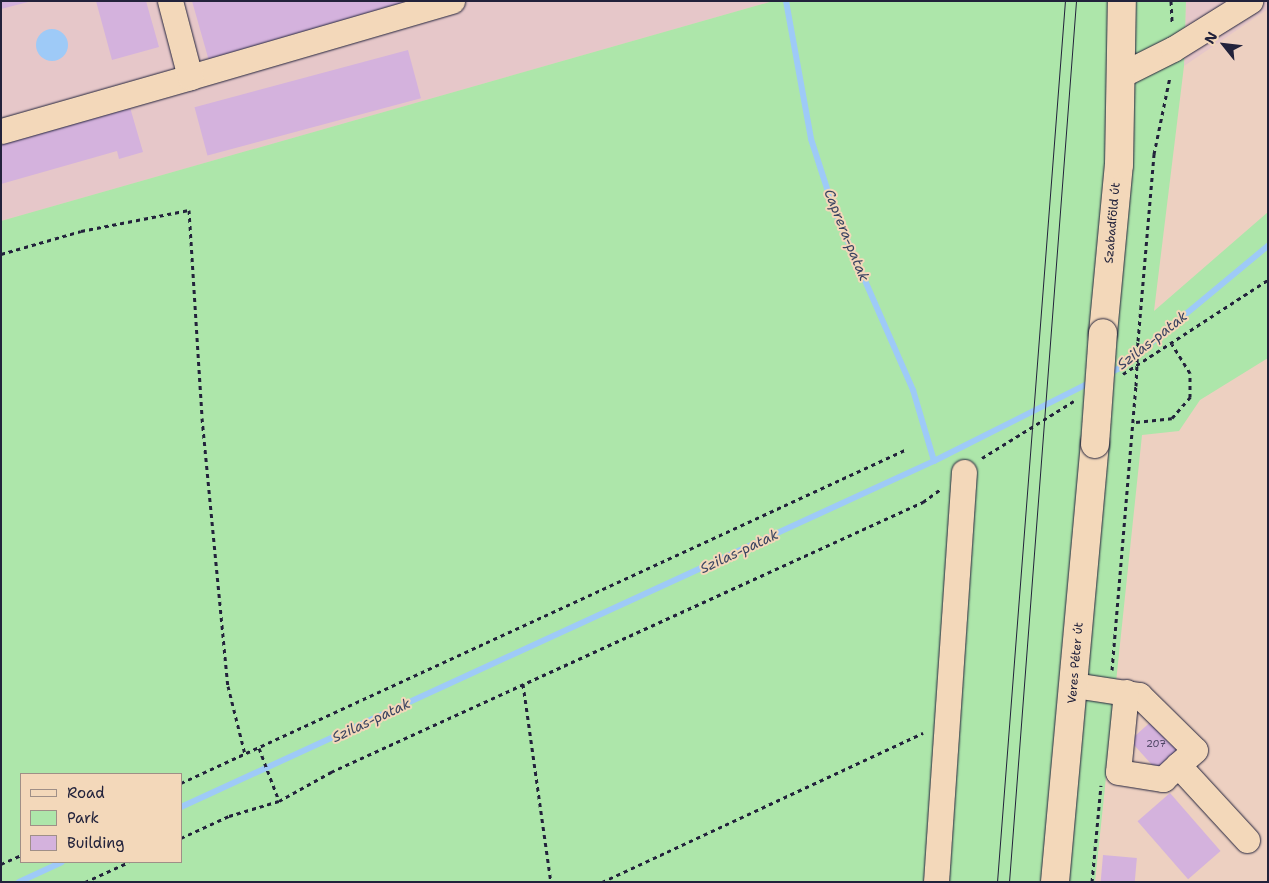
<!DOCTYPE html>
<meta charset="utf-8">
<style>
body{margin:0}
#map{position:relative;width:1269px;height:883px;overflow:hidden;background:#edd0c1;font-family:"Shantell Sans",sans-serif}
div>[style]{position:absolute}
.built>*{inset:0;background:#e6c7c9}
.green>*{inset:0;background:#ade6aa}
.water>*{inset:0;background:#9ecaf7}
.round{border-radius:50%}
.stream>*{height:6px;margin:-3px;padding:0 3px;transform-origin:3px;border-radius:3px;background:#9ecaf7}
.building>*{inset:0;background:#d4b2dd;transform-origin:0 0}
.path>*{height:3px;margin-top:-1.5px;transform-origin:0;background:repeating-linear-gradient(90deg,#22223b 0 4px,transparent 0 8px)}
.roads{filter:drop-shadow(0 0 1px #22223b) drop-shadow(0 0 1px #22223b)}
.minor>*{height:25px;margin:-12.5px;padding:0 12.5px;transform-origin:12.5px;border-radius:12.5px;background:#f3d8ba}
.major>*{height:28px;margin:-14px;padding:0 14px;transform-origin:14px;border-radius:14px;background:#f3d8ba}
.tram>*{height:1px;margin:-0.5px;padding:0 0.5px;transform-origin:0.5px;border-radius:0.5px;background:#22223b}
.path-bridge>*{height:3px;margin-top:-1.5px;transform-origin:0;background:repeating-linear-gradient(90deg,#22223b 0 4px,transparent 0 8px)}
.bridges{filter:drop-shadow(0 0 1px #22223b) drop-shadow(0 0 1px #22223b)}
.major-bridge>*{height:28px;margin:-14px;padding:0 14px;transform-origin:14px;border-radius:14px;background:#f3d8ba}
span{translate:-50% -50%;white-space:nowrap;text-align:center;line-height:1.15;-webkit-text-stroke:4px #f3d8ba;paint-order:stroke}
.number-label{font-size:10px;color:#4e4664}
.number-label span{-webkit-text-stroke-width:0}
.street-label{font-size:12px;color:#22223b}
.water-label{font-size:14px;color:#3b4461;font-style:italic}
.frame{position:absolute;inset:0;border:2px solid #22223b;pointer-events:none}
.legend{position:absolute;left:20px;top:773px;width:162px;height:90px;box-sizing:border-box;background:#f3d8ba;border:1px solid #9f8f87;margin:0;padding:6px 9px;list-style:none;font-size:15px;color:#22223b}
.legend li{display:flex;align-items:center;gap:10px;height:25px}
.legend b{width:25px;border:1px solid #9f8f87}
.north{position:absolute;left:1199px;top:20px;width:50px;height:50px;-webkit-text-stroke:4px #f3d8ba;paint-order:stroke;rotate:299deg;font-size:14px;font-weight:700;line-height:20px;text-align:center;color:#22223b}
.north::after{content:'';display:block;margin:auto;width:18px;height:22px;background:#22223b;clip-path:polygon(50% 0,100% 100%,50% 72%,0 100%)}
</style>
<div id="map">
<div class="built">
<div style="clip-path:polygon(1px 1px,773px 1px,1px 221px)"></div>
<div style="clip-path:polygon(1186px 1px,1268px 1px,1268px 9px,1184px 66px)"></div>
</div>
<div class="green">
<div style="clip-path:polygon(evenodd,773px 1px,1186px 1px,1184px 66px,1154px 311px,1268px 212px,1268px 358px,1200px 400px,1179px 431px,1142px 435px,1095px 882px,1px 882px,1px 221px,773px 1px,21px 774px,181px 774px,181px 862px,21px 862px,21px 774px)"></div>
</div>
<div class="water">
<div class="round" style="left:36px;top:29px;width:32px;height:32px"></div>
</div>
<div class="stream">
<div style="left:786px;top:1px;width:140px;rotate:79.7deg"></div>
<div style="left:811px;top:139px;width:75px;rotate:72.1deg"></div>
<div style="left:834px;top:210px;width:197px;rotate:66.3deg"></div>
<div style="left:913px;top:390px;width:74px;rotate:73.5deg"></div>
<div style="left:1107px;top:374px;width:17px;rotate:-25deg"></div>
<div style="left:1122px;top:367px;width:190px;rotate:-39.7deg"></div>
<div style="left:181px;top:807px;width:829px;rotate:-24.68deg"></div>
<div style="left:934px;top:461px;width:176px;rotate:-26.7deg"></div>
<div style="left:19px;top:882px;width:47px;rotate:-24.9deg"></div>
</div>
<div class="building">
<div style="clip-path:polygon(1px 1px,28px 1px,28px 2px,1px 9px)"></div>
<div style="clip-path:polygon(96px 1px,146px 1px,159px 47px,112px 60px)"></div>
<div style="clip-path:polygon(192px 1px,413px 1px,209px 61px)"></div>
<div style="left:408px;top:50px;width:50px;height:221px;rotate:75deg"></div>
<div style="clip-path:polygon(129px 104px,143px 152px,119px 159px,117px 151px,1px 184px,1px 140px)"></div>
<div style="left:1156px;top:717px;width:40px;height:35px;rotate:48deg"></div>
<div style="left:1170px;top:793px;width:77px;height:43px;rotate:49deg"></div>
<div style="left:1103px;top:855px;width:34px;height:27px;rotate:5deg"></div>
</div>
<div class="path">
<div style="left:1171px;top:1px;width:22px;rotate:87deg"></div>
<div style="left:1px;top:254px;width:83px;rotate:-16deg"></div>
<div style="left:81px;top:231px;width:110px;rotate:-11deg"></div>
<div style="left:189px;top:210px;width:208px;rotate:86.4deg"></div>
<div style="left:202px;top:418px;width:269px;rotate:84.5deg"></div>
<div style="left:228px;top:686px;width:70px;rotate:76deg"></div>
<div style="left:1138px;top:341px;width:188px;rotate:-85.1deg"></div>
<div style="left:1154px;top:154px;width:79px;rotate:-78.3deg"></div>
<div style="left:1123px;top:374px;width:173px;rotate:-33deg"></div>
<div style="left:1136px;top:422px;width:36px;rotate:-6deg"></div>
<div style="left:1172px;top:418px;width:28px;rotate:-49deg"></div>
<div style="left:1190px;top:397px;width:24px;rotate:-90deg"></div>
<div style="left:1190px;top:373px;width:34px;rotate:-122deg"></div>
<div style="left:982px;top:458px;width:108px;rotate:-31.8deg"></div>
<div style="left:1112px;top:670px;width:285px;rotate:-85.2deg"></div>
<div style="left:523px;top:684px;width:200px;rotate:82deg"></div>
<div style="left:259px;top:748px;width:57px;rotate:69.3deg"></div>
<div style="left:181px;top:783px;width:797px;rotate:-24.7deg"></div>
<div style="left:181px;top:838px;width:53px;rotate:-24.6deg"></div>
<div style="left:229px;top:816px;width:52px;rotate:-16.7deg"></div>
<div style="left:279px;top:801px;width:60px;rotate:-29.1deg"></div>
<div style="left:331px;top:772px;width:651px;rotate:-24.52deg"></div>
<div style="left:923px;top:502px;width:22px;rotate:-36deg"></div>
<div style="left:1px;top:864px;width:22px;rotate:-24deg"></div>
<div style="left:85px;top:882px;width:48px;rotate:-24.4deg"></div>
<div style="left:602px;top:882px;width:354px;rotate:-24.9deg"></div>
<div style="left:1092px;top:882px;width:97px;rotate:-84.7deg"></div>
</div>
<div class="roads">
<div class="minor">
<div style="left:1121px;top:75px;width:58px;rotate:-26.6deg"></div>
<div style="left:1173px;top:49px;width:91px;rotate:-31.9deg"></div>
<div style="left:190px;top:77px;width:273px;rotate:-16.2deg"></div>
<div style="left:1px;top:131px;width:197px;rotate:-15.9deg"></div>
<div style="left:190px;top:77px;width:79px;rotate:-104.7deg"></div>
<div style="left:1074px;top:685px;width:66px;rotate:8.7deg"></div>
<div style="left:1139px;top:695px;width:78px;rotate:44.5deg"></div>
<div style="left:1195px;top:750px;width:23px;rotate:139deg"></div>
<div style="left:1178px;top:765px;width:102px;rotate:47.4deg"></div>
<div style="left:1126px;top:692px;width:80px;rotate:95.7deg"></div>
<div style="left:1118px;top:772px;width:46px;rotate:8.8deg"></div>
<div style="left:1163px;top:779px;width:21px;rotate:-43deg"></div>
<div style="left:936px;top:882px;width:411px;rotate:-86.1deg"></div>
</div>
<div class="major">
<div style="left:1103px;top:333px;width:169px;rotate:-84.6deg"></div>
<div style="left:1119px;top:165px;width:164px;rotate:-89deg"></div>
<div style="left:1055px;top:882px;width:440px;rotate:-84.8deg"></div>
</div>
</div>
<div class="tram">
<div style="left:997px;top:882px;width:884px;rotate:-85.59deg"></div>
<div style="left:1009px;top:882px;width:884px;rotate:-85.65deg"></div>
</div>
<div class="path-bridge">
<div style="left:1136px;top:386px;width:45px;rotate:-87.5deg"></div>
</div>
<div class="bridges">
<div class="major-bridge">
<div style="left:1095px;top:444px;width:111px;rotate:-85.9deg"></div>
</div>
</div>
<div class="number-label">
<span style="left:1156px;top:744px">207</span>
</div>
<div class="street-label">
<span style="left:1113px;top:223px;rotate:-85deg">Szabadföld út</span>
<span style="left:1076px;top:663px;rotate:-85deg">Veres Péter út</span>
</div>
<div class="water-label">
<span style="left:847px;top:235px;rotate:68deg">Caprera-patak</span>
<span style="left:1152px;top:340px;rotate:-38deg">Szilas-patak</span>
<span style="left:739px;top:551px;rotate:-25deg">Szilas-patak</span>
<span style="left:371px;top:720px;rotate:-25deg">Szilas-patak</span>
</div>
<div class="frame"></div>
<ul class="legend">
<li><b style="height:6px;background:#f3d8ba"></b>Road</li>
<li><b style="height:14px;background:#ade6aa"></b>Park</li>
<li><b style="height:14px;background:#d4b2dd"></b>Building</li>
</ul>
<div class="north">N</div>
</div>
